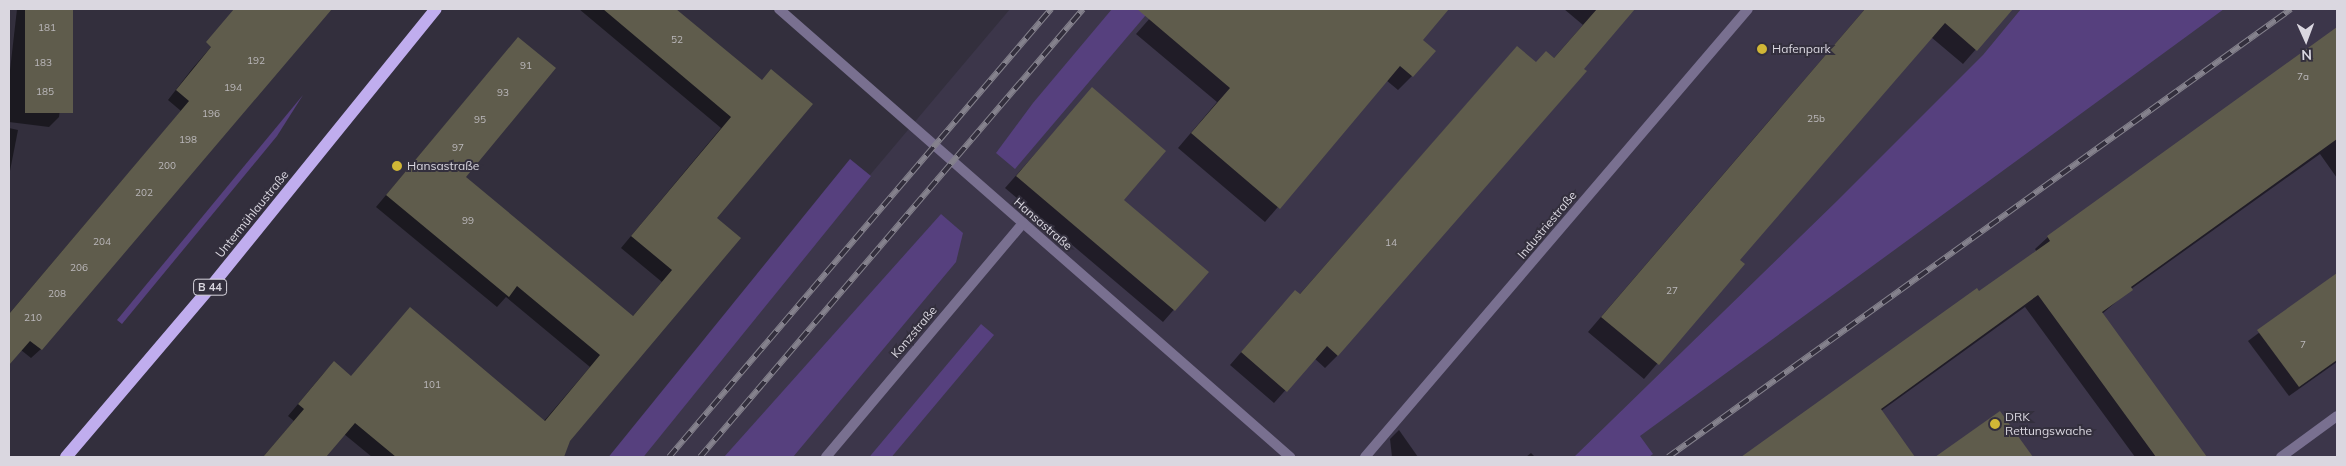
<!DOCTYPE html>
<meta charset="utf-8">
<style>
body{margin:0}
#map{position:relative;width:2346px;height:466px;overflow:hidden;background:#332f3d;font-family:Mulish,sans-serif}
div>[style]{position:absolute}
.built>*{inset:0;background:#3c364a}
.green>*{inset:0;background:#56407e;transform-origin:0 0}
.shadow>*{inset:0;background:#0007}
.building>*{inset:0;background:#5f5c4c;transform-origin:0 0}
.minor>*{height:10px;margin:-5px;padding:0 5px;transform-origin:5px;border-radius:5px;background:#797090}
.tertiary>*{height:10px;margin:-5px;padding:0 5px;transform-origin:5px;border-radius:5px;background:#797090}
.primary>*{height:12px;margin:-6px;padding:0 6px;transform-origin:6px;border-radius:6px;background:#c0adee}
.rail>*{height:5.5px;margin-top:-2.75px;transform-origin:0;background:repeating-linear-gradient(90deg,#332f3d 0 11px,#85828d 0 22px);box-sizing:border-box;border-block:1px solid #85828d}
.dots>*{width:14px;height:14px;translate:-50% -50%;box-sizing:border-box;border:2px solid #332f3d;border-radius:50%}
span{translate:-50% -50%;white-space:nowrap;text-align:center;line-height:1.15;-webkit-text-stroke:4px #332f3d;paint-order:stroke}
.number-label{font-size:10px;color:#bbb8bb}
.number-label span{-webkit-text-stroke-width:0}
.shield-label span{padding:1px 4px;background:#332f3d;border:1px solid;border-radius:4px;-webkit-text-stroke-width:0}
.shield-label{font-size:11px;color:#dad7e0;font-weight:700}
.poi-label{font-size:12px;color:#dad7e0}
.left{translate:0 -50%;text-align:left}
.street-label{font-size:12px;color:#dad7e0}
.frame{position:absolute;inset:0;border:10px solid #dad7e0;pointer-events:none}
.north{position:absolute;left:2281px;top:15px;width:50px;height:50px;-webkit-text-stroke:4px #332f3d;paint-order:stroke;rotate:178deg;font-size:14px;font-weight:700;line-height:20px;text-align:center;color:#dad7e0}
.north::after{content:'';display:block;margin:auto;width:18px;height:22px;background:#dad7e0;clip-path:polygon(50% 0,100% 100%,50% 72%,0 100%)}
</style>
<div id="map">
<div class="built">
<div style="clip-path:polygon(1010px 9px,2337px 9px,2337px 457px,632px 457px)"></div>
</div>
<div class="green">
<div style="clip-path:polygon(1112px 9px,1151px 9px,1015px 169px,996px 153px,1033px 103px)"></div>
<div style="clip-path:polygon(2021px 9px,2224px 9px,1640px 436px,1653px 454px,1649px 457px,1574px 457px,1838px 200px,1983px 55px)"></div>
<div style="clip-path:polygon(303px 95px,277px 136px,122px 324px,117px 320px)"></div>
<div style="left:850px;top:159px;width:27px;height:391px;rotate:39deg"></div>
<div style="clip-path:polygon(941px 214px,963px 233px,956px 262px,793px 457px,724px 457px)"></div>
<div style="left:981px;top:324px;width:17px;height:175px;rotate:40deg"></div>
</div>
<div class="shadow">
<div style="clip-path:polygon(17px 9px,72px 9px,59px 117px,49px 127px,9px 122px,9px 79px)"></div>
<div style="clip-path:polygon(254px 9px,331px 9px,41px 349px,31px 358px,21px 350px,10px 361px,9px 314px,181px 111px,168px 100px,192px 69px,211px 47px,225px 41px)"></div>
<div style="clip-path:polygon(579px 9px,675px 9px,761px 81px,715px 218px,569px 441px,563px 457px,372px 457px,344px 434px,324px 457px,263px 457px,294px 421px,288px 416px,323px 374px,334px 363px,351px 377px,410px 309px,544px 421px,590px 367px,506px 297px,497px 307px,376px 207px,518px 38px,464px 177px,632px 317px,662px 282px,621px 248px,721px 128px)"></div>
<div style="clip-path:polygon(1158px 9px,1447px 9px,1421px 40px,1412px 76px,1398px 90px,1386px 80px,1265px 222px,1178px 148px,1217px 102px,1136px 34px)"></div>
<div style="clip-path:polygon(1564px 9px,1633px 9px,1338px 355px,1325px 368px,1314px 358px,1274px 403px,1230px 365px,1283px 304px,1299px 295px,1517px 47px,1535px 63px,1553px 59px,1583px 25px)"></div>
<div style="clip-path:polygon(1865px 9px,2011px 9px,1963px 64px,1931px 37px,1738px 260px,1743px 264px,1644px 379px,1588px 332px)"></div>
<div style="clip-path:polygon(2337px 29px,2337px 178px,2320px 154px,2131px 289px,2102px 314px,2206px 457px,2135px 457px,2025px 307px,1881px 411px,1914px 457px,1743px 457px,1976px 290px,1979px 293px,2037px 252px,2035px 249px,2048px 237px)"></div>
<div style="clip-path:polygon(1092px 89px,1123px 200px,1207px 272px,1163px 322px,1005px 188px)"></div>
<div style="clip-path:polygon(9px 128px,18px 130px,9px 176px)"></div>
<div style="clip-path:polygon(2333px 277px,2337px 283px,2337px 362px,2289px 396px,2248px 341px)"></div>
<div style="clip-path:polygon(1999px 413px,2031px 457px,1937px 457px)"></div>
<div style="clip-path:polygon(1399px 430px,1418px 457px,1392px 457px,1390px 439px)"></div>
<div style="clip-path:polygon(1531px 453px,1535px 457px,1526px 457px)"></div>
</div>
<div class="building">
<div style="left:25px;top:9px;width:48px;height:104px"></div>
<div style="clip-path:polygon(234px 9px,332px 9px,42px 350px,30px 341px,9px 365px,9px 314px,189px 101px,176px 90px,211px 47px,206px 42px)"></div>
<div style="clip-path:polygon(603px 9px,676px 9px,762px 80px,771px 69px,813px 104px,717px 218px,741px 238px,570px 441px,564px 457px,396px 457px,355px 423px,326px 457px,263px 457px,304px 409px,298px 404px,334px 361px,351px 376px,410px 307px,545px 421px,600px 355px,517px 286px,509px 297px,386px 195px,518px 37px,556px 68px,466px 177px,633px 316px,672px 270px,631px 236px,731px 117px)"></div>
<div style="clip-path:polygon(1137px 9px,1449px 9px,1423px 40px,1436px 51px,1413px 77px,1400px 66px,1280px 209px,1191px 133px,1230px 88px)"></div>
<div style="clip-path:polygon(1597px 9px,1635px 9px,1584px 69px,1587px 71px,1338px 356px,1327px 346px,1287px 392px,1241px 352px,1295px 290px,1300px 294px,1517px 46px,1536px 62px,1546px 51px,1554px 58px)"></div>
<div style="clip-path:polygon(1865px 9px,2013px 9px,1977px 51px,1945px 23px,1740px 260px,1745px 264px,1659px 365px,1601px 317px)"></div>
<div style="clip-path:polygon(2337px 27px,2337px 139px,2131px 287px,2133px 290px,2102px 312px,2207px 457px,2156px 457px,2038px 295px,1881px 409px,1915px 457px,1741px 457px,1977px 288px,1979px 291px,2050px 241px,2047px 236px)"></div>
<div style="clip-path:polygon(1092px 87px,1166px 151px,1124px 200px,1209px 272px,1175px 311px,1016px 176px)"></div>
<div style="clip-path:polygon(2337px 273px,2337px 360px,2299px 387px,2257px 330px)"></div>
<div style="clip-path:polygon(2000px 411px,2033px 457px,1935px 457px)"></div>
</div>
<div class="minor">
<div style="left:779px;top:9px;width:680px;rotate:41.24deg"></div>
<div style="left:826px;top:457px;width:306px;rotate:-49.9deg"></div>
<div style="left:2281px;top:457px;width:69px;rotate:-36.2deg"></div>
</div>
<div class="tertiary">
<div style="left:1365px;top:457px;width:589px;rotate:-49.47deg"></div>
</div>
<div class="primary">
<div style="left:66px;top:457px;width:221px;rotate:-49.6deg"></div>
<div style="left:209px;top:289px;width:360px;rotate:-51deg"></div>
</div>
<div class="rail">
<div style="left:669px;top:457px;width:589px;rotate:-49.55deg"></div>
<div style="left:700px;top:457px;width:589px;rotate:-49.47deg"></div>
<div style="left:1668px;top:457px;width:767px;rotate:-35.72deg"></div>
</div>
<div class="dots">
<div style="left:1762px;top:49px;background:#d1b736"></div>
<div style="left:397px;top:166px;background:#d1b736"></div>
<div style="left:1995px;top:424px;background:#d1b736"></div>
</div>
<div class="number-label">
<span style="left:47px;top:28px">181</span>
<span style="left:677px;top:40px">52</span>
<span style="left:256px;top:61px">192</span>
<span style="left:43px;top:63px">183</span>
<span style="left:526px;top:66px">91</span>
<span style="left:2303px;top:77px">7a</span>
<span style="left:233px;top:88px">194</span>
<span style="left:45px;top:92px">185</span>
<span style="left:503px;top:93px">93</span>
<span style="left:211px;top:114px">196</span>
<span style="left:1816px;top:119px">25b</span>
<span style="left:480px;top:120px">95</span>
<span style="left:188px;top:140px">198</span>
<span style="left:458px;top:148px">97</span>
<span style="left:167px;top:166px">200</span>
<span style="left:144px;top:193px">202</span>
<span style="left:468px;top:221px">99</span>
<span style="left:102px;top:242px">204</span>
<span style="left:1391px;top:243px">14</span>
<span style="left:79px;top:268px">206</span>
<span style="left:1672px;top:291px">27</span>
<span style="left:57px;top:294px">208</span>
<span style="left:33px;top:318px">210</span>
<span style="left:2303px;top:345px">7</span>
<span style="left:432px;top:385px">101</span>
</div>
<div class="shield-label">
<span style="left:210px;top:287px">B 44</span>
</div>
<div class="poi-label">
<span class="left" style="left:1772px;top:49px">Hafenpark</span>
<span class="left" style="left:407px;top:166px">Hansastraße</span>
<span class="left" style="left:2005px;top:424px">DRK<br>Rettungswache</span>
</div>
<div class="street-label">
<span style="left:252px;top:214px;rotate:-51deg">Untermühlaustraße</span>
<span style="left:1043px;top:224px;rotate:41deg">Hansastraße</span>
<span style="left:1547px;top:225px;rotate:-50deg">Industriestraße</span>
<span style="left:914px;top:332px;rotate:-50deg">Konzstraße</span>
</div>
<div class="frame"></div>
<div class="north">N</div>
</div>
